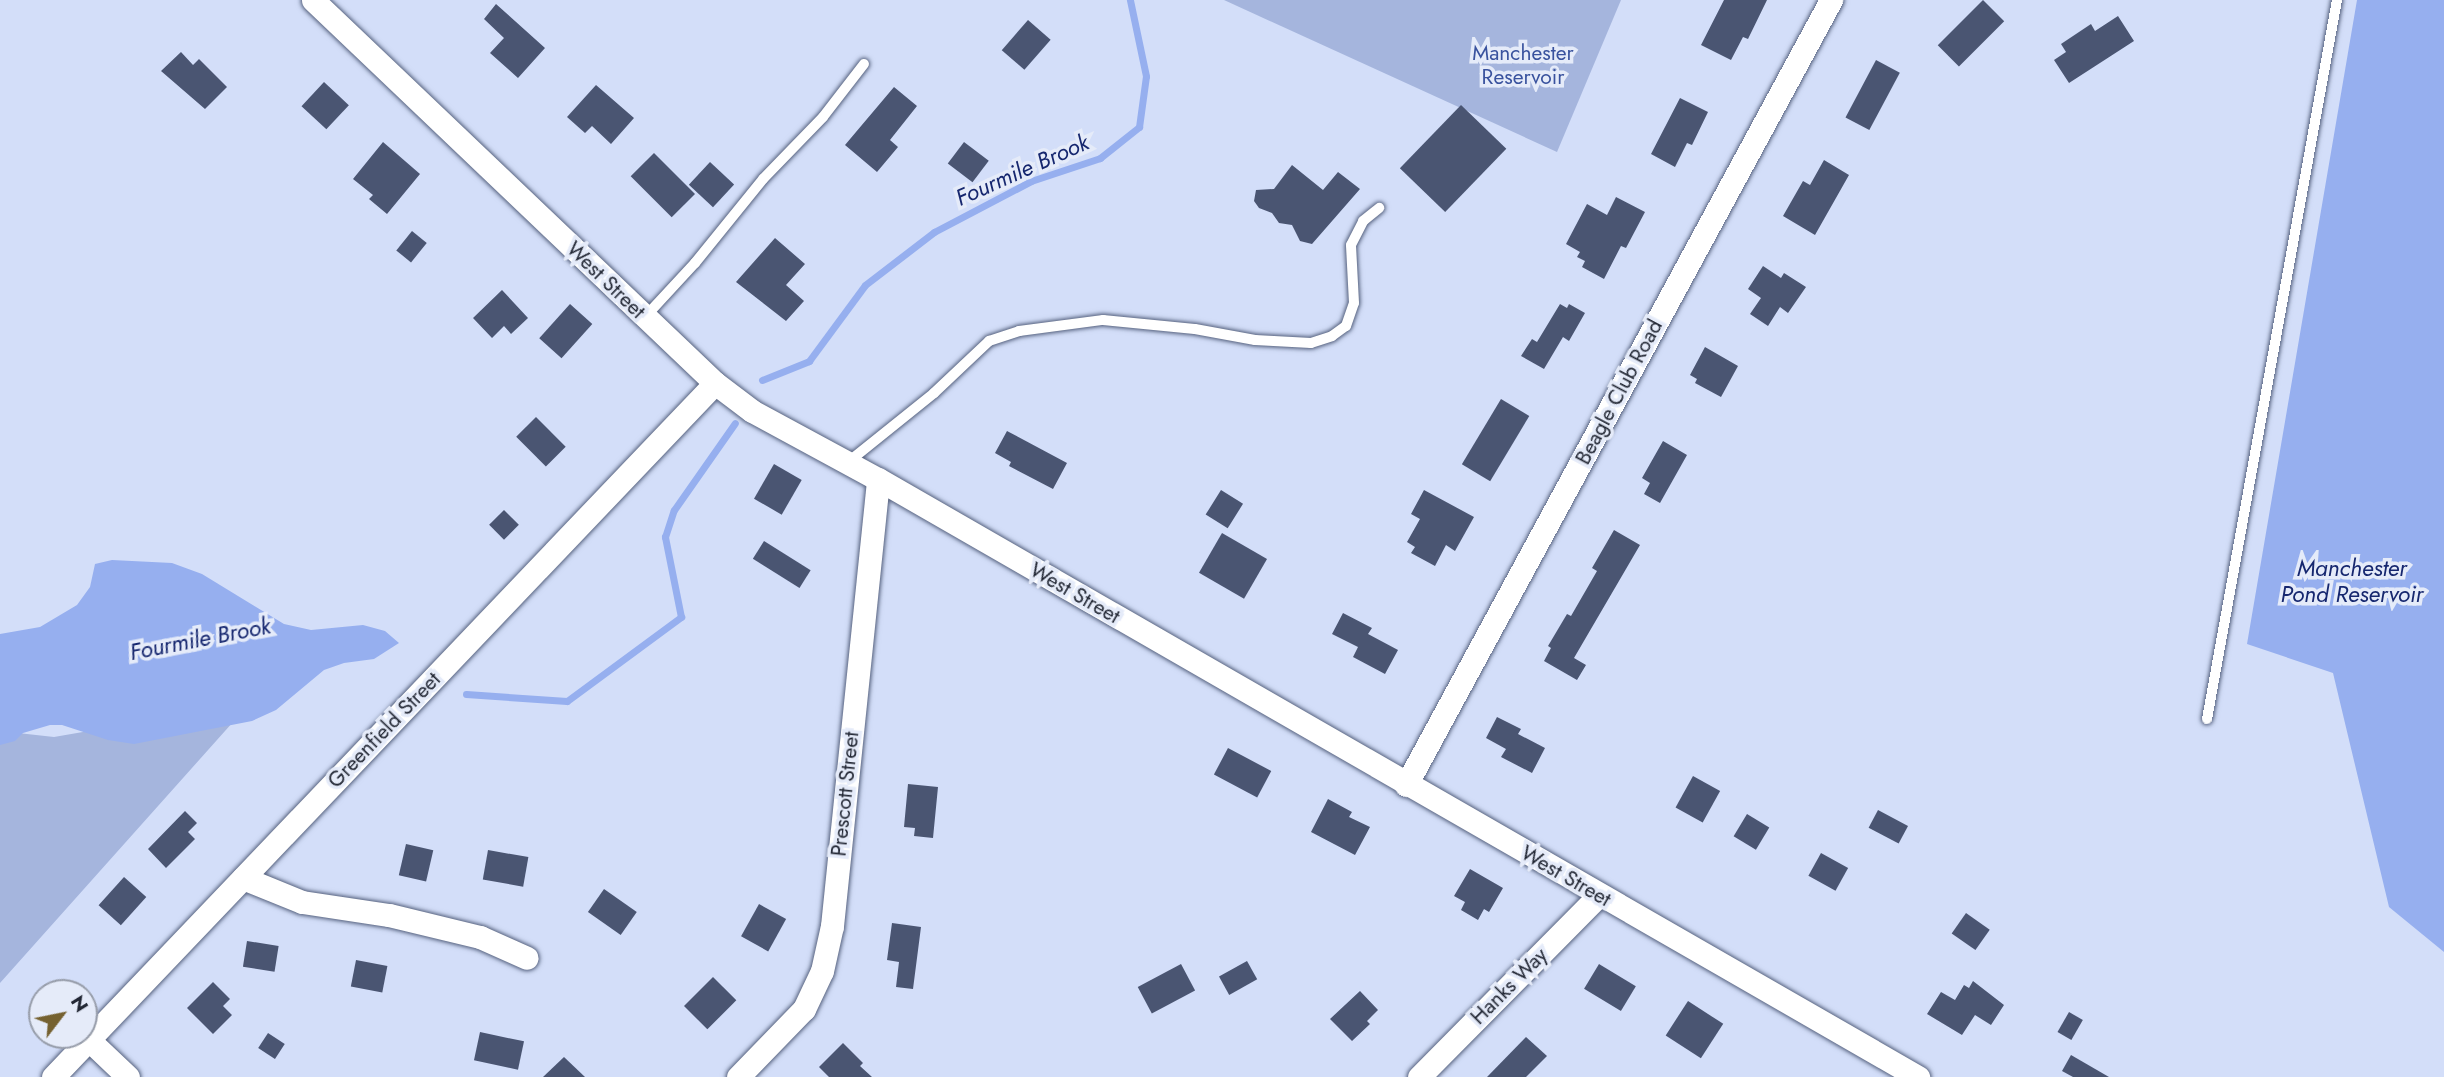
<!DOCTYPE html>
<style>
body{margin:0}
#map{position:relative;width:2444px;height:1077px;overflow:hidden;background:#d3def9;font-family:Jost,sans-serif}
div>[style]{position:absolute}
.green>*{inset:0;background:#a5b5dd}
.water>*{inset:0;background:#96afef}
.stream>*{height:7px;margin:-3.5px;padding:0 3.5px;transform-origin:3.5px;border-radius:3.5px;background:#96afef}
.building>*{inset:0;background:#4a5572;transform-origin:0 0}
.roads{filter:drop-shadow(0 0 2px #56627f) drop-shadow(0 0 2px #56627f)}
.lane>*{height:10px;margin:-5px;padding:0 5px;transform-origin:5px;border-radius:5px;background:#fff}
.street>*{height:23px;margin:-11.5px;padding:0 11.5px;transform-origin:11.5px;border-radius:11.5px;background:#fff}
span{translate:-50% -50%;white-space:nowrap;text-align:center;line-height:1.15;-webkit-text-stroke:7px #e5ebf9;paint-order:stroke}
.park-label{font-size:21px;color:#39529e}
.street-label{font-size:21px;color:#222734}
.water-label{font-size:23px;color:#16276f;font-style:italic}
.north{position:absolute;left:28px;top:979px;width:70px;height:70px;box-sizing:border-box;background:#e5ebf9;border:2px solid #979daa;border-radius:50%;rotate:58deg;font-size:19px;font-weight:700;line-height:28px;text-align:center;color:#222734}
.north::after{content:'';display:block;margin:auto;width:24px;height:32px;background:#756130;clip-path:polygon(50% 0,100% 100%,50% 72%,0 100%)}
</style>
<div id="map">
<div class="green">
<div style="clip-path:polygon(1224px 0,1621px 0,1557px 152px)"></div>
<div style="clip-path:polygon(250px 703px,0 983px,0 731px,54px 737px)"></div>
</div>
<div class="water">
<div style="clip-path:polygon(2357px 0,2444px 0,2444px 952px,2389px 907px,2333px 673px,2247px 644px)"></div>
<div style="clip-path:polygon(112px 560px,172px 563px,202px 574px,284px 624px,311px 630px,363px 625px,385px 631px,399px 643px,374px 659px,344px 663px,324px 670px,276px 710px,252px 721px,134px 744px,108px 740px,62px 725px,50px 725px,23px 733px,15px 741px,0 745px,0 634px,40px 627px,77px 605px,90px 587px,95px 564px)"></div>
</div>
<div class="stream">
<div style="left:762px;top:380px;width:51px;rotate:-22deg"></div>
<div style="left:809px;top:361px;width:94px;rotate:-53.6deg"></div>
<div style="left:865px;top:285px;width:87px;rotate:-37.5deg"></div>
<div style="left:934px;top:232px;width:110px;rotate:-27.7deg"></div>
<div style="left:1031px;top:181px;width:73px;rotate:-18.4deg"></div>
<div style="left:1100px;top:158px;width:50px;rotate:-38.5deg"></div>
<div style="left:1139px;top:127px;width:51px;rotate:-82.2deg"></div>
<div style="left:1146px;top:76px;width:78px;rotate:-101.9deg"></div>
<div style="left:466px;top:694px;width:101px;rotate:4deg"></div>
<div style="left:567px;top:701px;width:142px;rotate:-36.4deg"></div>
<div style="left:681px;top:617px;width:82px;rotate:-101.3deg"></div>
<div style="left:665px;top:537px;width:28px;rotate:-72deg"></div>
<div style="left:674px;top:510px;width:106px;rotate:-55deg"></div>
</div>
<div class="building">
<div style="clip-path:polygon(1724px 0,1767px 0,1748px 39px,1743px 37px,1731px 60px,1701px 45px)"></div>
<div style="left:1983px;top:0;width:30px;height:64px;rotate:45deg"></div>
<div style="clip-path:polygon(496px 4px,545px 48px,518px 78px,490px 53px,504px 38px,484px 19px)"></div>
<div style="clip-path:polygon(2118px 16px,2134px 41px,2069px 83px,2054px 60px,2066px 52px,2061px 44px,2091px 24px,2095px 31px)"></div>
<div style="left:1028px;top:20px;width:30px;height:40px;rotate:41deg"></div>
<div style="clip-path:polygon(181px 52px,193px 65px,199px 59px,227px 87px,205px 109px,161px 71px)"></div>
<div style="left:1876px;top:60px;width:27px;height:65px;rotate:28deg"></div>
<div style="left:324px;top:82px;width:34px;height:33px;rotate:43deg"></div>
<div style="clip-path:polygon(596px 85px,634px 118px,611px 144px,592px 126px,585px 133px,567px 117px)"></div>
<div style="clip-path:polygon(894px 87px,917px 106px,890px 140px,898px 147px,877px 172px,845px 145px)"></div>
<div style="clip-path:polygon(1680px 98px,1708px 112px,1692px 145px,1687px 143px,1675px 167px,1651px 154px)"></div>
<div style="left:1461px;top:105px;width:63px;height:88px;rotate:44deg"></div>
<div style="clip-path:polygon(383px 142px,420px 174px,387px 214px,369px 199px,373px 195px,353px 179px)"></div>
<div style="left:964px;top:142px;width:31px;height:27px;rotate:37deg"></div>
<div style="left:654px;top:153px;width:58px;height:33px;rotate:45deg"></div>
<div style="clip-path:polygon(1824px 160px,1849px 175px,1815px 235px,1783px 216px,1803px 181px,1810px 185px)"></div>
<div style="left:710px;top:162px;width:33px;height:31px;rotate:43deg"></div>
<div style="clip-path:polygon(1292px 165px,1323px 190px,1338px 172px,1360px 189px,1312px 244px,1300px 241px,1292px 225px,1279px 223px,1272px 213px,1259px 208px,1254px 201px,1256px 190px,1274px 189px)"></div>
<div style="clip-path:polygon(1616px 197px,1645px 212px,1626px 248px,1621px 246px,1604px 279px,1582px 267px,1585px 261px,1577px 257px,1580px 252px,1566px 244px,1587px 204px,1607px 215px)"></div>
<div style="left:412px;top:231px;width:19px;height:25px;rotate:39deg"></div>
<div style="clip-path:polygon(775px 238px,805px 264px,786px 285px,804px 301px,786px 321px,736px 282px)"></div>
<div style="clip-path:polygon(1763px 266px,1781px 278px,1784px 273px,1806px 287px,1788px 313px,1780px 307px,1768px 326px,1750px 314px,1761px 298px,1748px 289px)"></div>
<div style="clip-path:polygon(502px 290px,528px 318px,511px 334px,504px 326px,492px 338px,473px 318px)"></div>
<div style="left:570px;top:304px;width:30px;height:46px;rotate:42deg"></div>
<div style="clip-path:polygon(1560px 304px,1567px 308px,1569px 304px,1585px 313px,1569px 341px,1563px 337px,1544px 369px,1521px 356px,1532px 339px,1537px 342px)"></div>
<div style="clip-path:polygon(1705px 347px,1738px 366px,1721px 397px,1695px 383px,1697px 379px,1690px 375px)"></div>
<div style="left:1501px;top:399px;width:33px;height:76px;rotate:31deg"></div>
<div style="left:536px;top:417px;width:42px;height:28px;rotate:45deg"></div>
<div style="clip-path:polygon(1007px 431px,1067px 463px,1053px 489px,1009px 466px,1011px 462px,995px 453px)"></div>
<div style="clip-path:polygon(1663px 441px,1687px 455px,1660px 503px,1644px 494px,1650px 483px,1642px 478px)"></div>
<div style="left:774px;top:464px;width:32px;height:40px;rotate:30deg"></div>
<div style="left:1221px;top:490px;width:26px;height:29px;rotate:32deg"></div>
<div style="clip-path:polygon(1424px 490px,1474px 517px,1455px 551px,1446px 545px,1435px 566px,1411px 553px,1415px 547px,1407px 542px,1420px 519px,1411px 514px)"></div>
<div style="left:504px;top:510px;width:21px;height:21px;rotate:45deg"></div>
<div style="clip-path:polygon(1614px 530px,1640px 545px,1574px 658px,1586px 665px,1577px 680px,1544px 661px,1551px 648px,1548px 646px,1567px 614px,1571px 616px,1597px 571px,1592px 568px)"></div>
<div style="left:1222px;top:533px;width:52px;height:46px;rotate:30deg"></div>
<div style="left:764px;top:541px;width:55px;height:21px;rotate:32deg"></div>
<div style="clip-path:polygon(1343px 613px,1372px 628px,1368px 634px,1398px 650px,1385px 674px,1353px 657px,1358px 647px,1332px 634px)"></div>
<div style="clip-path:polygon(1497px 717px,1521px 729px,1518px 734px,1545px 748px,1532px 773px,1501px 757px,1506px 749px,1486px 738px)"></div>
<div style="left:1228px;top:748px;width:49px;height:30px;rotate:28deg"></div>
<div style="left:1693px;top:776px;width:31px;height:36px;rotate:29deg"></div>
<div style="clip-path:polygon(908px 784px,938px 787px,933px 838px,914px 836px,915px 828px,904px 827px)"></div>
<div style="clip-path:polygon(1328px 799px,1352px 812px,1349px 817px,1370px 827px,1355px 855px,1311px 832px)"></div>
<div style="left:1878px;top:810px;width:34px;height:20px;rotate:28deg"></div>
<div style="clip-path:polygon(185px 811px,197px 823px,188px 832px,195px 839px,166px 868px,148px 849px)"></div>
<div style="left:1747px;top:814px;width:26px;height:26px;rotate:31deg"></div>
<div style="left:406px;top:844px;width:28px;height:32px;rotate:13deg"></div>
<div style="left:488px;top:850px;width:41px;height:30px;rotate:10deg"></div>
<div style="left:1821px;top:853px;width:31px;height:26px;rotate:29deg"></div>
<div style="clip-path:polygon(1470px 869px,1503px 888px,1489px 912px,1484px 909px,1478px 920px,1461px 910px,1465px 902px,1454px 896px)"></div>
<div style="left:124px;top:877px;width:30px;height:38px;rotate:42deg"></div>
<div style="left:604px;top:889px;width:40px;height:28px;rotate:35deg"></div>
<div style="left:759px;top:904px;width:31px;height:37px;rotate:29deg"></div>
<div style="left:1966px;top:913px;width:29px;height:25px;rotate:35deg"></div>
<div style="clip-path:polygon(892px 923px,921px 927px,913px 989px,896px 987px,899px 962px,887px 960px)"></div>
<div style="left:247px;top:941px;width:32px;height:26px;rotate:9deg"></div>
<div style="left:356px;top:960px;width:32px;height:27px;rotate:11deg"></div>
<div style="left:1247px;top:961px;width:21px;height:32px;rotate:61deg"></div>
<div style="left:1181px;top:964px;width:30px;height:49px;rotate:62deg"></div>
<div style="left:1599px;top:964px;width:43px;height:29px;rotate:31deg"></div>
<div style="left:713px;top:977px;width:33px;height:41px;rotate:45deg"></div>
<div style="clip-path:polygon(1973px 981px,2004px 1005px,1991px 1025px,1975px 1015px,1962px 1035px,1927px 1014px,1941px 992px,1955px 1000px,1964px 985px,1969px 988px)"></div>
<div style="clip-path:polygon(213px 982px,230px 999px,223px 1006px,232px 1015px,213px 1034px,187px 1008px)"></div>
<div style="clip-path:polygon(1360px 991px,1378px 1010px,1367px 1021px,1370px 1024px,1352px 1041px,1330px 1019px)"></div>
<div style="left:1688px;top:1001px;width:42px;height:41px;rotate:33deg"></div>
<div style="left:2069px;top:1012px;width:16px;height:23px;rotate:30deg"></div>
<div style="left:480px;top:1032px;width:45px;height:29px;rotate:12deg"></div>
<div style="left:268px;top:1033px;width:20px;height:18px;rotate:33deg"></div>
<div style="clip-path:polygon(1526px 1037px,1547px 1056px,1526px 1077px,1487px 1077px)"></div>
<div style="clip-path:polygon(843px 1043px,863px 1063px,860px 1066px,872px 1077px,829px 1077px,819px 1067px)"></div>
<div style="clip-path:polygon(2071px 1055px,2109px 1077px,2073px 1077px,2062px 1071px)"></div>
<div style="clip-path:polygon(564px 1057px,585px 1077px,543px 1077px)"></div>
</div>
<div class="roads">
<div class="lane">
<div style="left:645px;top:317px;width:74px;rotate:-47.2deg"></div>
<div style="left:695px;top:263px;width:108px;rotate:-51deg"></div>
<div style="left:763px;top:179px;width:86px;rotate:-45.9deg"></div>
<div style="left:823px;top:117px;width:67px;rotate:-52.3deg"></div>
<div style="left:847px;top:463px;width:112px;rotate:-38.8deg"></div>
<div style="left:934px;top:393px;width:76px;rotate:-43.4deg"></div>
<div style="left:989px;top:341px;width:32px;rotate:-18deg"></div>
<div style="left:1019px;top:331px;width:85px;rotate:-7.5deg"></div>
<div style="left:1103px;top:320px;width:92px;rotate:5.6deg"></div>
<div style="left:1195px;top:329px;width:61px;rotate:10.4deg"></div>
<div style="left:1255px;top:340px;width:56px;rotate:3.1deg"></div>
<div style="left:1311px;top:343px;width:22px;rotate:-18deg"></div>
<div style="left:1332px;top:336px;width:17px;rotate:-36deg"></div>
<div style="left:1346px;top:326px;width:24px;rotate:-71deg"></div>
<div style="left:1354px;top:303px;width:58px;rotate:-93deg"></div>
<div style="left:1351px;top:245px;width:27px;rotate:-63deg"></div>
<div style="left:1363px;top:221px;width:21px;rotate:-39deg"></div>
<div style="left:2207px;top:719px;width:731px;rotate:-79.75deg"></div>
</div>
<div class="street">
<div style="left:313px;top:0;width:555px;rotate:43.61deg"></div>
<div style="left:715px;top:383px;width:46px;rotate:37.1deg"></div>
<div style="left:752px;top:411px;width:143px;rotate:28.4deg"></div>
<div style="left:878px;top:479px;width:1200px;rotate:29.9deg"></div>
<div style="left:1406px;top:785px;width:893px;rotate:-61.57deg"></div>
<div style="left:243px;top:878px;width:64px;rotate:22.1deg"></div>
<div style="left:302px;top:902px;width:88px;rotate:8.5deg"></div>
<div style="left:389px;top:915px;width:94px;rotate:13.6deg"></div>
<div style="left:480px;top:937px;width:51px;rotate:24.1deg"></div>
<div style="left:88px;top:1039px;width:55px;rotate:43.5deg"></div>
<div style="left:53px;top:1077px;width:959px;rotate:-46.35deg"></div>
<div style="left:738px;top:1077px;width:95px;rotate:-45.9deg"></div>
<div style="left:804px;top:1009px;width:42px;rotate:-64.7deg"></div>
<div style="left:822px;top:971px;width:46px;rotate:-77.5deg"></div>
<div style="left:832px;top:926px;width:449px;rotate:-84.1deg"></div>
<div style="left:1419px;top:1077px;width:256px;rotate:-45.3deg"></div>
</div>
</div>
<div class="park-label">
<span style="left:1523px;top:65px">Manchester<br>Reservoir</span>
</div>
<div class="street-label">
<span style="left:606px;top:280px;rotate:44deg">West Street</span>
<span style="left:1619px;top:392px;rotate:-62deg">Beagle Club Road</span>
<span style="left:1075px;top:593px;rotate:30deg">West Street</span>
<span style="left:384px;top:730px;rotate:-46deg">Greenfield Street</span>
<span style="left:845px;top:794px;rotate:-84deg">Prescott Street</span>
<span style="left:1566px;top:876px;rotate:30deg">West Street</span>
<span style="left:1509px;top:986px;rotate:-45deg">Hanks Way</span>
</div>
<div class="water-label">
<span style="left:1022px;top:170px;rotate:-24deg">Fourmile Brook</span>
<span style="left:2352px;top:581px">Manchester<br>Pond Reservoir</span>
<span style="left:200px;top:639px;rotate:-11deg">Fourmile Brook</span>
</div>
<div class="north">N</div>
</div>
